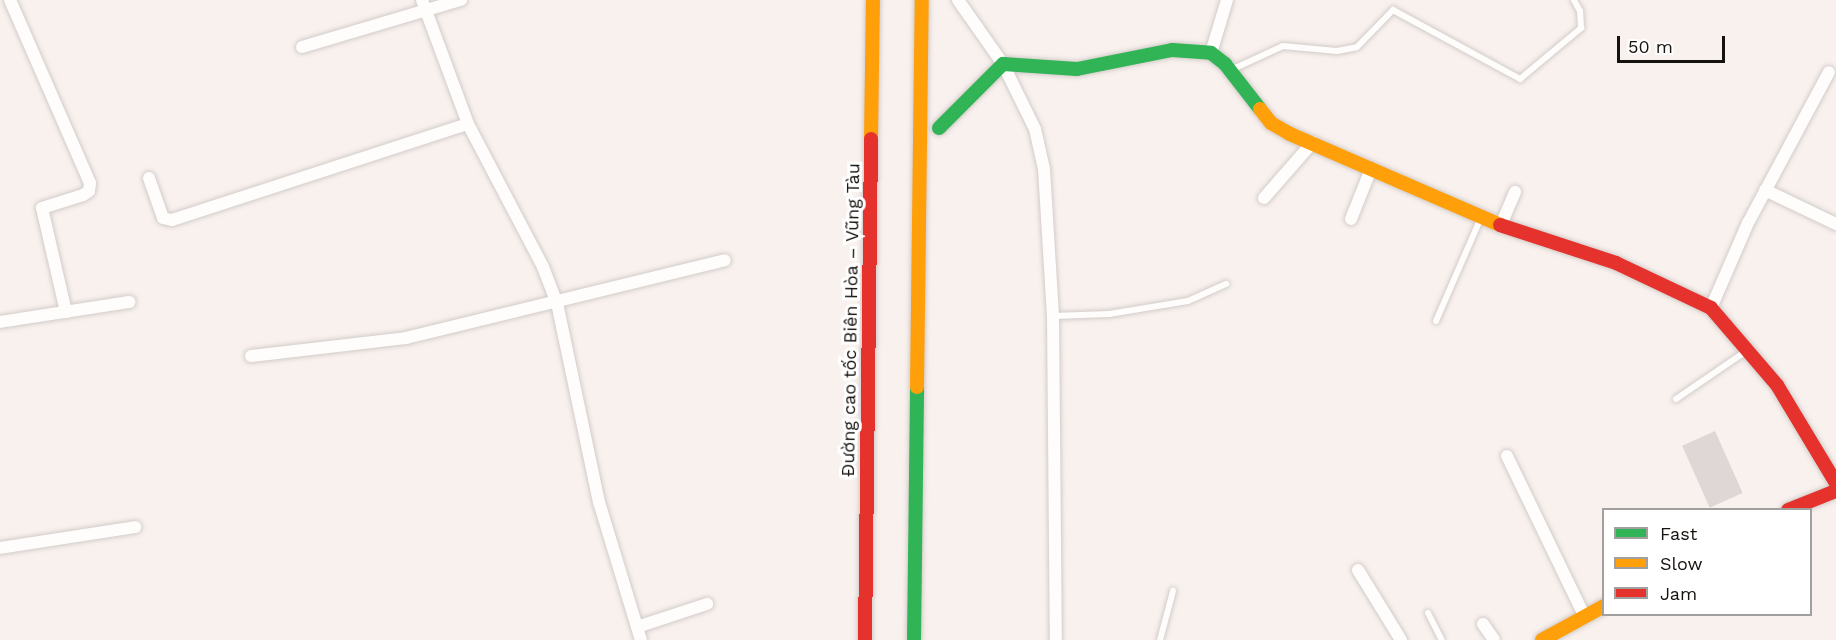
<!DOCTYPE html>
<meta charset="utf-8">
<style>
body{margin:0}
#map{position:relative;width:1836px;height:640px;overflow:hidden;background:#f9f1ee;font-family:"Work Sans",sans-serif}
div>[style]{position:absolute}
.building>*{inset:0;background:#ded7d6;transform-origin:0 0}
.roads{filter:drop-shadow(0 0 2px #d2ccc9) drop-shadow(0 0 2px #d2ccc9)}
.lane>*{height:6px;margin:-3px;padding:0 3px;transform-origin:3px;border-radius:3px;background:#fefdfc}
.street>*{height:12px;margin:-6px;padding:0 6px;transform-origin:6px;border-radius:6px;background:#fefdfc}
.fast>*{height:14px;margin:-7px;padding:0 7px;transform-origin:7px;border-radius:7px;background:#30b455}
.slow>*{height:14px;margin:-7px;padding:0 7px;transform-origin:7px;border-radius:7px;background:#ff9f0a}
.jam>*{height:14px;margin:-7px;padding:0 7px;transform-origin:7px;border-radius:7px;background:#e5322d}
span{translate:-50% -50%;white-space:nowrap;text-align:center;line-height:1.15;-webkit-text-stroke:6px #fff;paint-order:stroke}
.street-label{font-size:18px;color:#16120f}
.legend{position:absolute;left:1602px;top:508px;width:210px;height:108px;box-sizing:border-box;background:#fff;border:2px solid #a2a09f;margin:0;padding:8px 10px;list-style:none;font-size:18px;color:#16120f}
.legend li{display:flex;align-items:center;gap:12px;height:30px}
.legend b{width:30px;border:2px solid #a2a09f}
.scale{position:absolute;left:1617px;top:36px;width:108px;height:27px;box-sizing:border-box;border:3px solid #16120f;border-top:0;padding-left:8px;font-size:18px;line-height:21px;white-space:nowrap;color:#16120f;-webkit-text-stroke:4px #fff;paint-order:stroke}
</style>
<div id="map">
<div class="building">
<div style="left:1715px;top:431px;width:68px;height:36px;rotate:66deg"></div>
</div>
<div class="roads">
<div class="lane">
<div style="left:1233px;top:69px;width:55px;rotate:-24.7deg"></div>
<div style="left:1283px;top:46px;width:54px;rotate:5.3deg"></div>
<div style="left:1337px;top:51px;width:20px;rotate:-11deg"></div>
<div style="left:1357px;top:47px;width:52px;rotate:-45.8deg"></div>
<div style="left:1393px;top:10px;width:145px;rotate:28.5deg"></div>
<div style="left:1520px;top:79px;width:80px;rotate:-39.9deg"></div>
<div style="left:1581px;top:28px;width:17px;rotate:-93deg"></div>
<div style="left:1580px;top:11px;width:13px;rotate:-119deg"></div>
<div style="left:1053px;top:316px;width:56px;rotate:-2deg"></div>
<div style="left:1109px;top:314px;width:80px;rotate:-9.3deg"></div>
<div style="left:1188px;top:301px;width:42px;rotate:-24.1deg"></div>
<div style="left:1436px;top:321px;width:110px;rotate:-66.5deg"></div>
<div style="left:1676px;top:399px;width:83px;rotate:-34.3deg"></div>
<div style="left:1428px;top:613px;width:30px;rotate:63deg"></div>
<div style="left:1160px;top:640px;width:51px;rotate:-75.1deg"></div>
</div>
<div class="street">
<div style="left:10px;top:0;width:200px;rotate:66.4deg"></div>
<div style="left:90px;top:183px;width:8px;rotate:97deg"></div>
<div style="left:89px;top:191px;width:7px;rotate:146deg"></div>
<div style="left:83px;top:195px;width:43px;rotate:162.4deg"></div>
<div style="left:42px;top:208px;width:107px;rotate:77deg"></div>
<div style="left:422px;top:0;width:132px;rotate:69.6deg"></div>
<div style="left:468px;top:124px;width:161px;rotate:62.3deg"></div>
<div style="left:543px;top:267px;width:39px;rotate:69deg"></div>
<div style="left:557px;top:303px;width:203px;rotate:78.1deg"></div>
<div style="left:599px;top:502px;width:144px;rotate:73.1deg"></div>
<div style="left:958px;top:0;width:78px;rotate:54.9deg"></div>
<div style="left:1003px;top:64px;width:72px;rotate:63.8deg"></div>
<div style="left:1035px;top:129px;width:41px;rotate:77.3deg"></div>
<div style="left:1044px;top:169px;width:147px;rotate:86.5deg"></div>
<div style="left:1053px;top:316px;width:324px;rotate:89.5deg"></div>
<div style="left:302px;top:47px;width:166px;rotate:-16.5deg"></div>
<div style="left:1211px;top:53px;width:55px;rotate:-73.2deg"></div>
<div style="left:149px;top:178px;width:42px;rotate:70.7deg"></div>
<div style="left:163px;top:218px;width:9px;rotate:13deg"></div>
<div style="left:172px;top:220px;width:311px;rotate:-18deg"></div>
<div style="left:1765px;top:190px;width:79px;rotate:25.6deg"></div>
<div style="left:1264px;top:198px;width:74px;rotate:-48.8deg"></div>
<div style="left:1351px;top:219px;width:54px;rotate:-68.2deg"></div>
<div style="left:1501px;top:225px;width:36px;rotate:-67deg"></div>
<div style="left:1711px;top:308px;width:93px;rotate:-66.5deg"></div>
<div style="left:1748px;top:223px;width:171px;rotate:-61.8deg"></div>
<div style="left:0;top:322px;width:131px;rotate:-8.8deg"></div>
<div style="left:251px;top:356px;width:156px;rotate:-6.6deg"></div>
<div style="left:406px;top:338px;width:328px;rotate:-13.7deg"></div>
<div style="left:1507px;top:456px;width:179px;rotate:64.2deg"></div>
<div style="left:0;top:548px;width:137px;rotate:-8.8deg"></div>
<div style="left:1358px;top:570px;width:82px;rotate:58.4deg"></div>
<div style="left:1483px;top:624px;width:19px;rotate:55deg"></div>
<div style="left:637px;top:627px;width:74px;rotate:-18.2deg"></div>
</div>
<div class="fast">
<div style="left:939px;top:128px;width:91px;rotate:-45deg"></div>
<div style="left:1003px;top:64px;width:74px;rotate:3.9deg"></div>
<div style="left:1077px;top:69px;width:97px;rotate:-11.3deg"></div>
<div style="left:1172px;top:50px;width:39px;rotate:4deg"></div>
<div style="left:1211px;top:53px;width:18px;rotate:38deg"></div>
<div style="left:1225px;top:64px;width:57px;rotate:52.1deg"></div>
<div style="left:914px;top:640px;width:253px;rotate:-89.3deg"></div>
</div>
<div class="slow">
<div style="left:1260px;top:109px;width:18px;rotate:52deg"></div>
<div style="left:1271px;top:123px;width:22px;rotate:30deg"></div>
<div style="left:1290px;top:134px;width:229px;rotate:23.4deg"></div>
<div style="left:871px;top:139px;width:139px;rotate:-89.2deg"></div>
<div style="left:917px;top:387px;width:387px;rotate:-89.3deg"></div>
<div style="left:1542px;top:640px;width:71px;rotate:-28.7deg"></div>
</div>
<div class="jam">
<div style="left:1500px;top:225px;width:122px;rotate:18.1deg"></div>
<div style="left:1616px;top:263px;width:105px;rotate:25.3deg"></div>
<div style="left:1711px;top:308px;width:101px;rotate:49.4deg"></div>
<div style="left:1777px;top:385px;width:114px;rotate:59deg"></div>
<div style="left:1788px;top:510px;width:52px;rotate:-21.6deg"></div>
<div style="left:865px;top:640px;width:501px;rotate:-89.31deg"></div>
</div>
</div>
<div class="street-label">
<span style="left:851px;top:320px;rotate:-89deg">Đường cao tốc Biên Hòa – Vũng Tàu</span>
</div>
<ul class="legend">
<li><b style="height:8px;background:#30b455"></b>Fast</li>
<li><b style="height:8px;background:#ff9f0a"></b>Slow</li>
<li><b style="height:8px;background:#e5322d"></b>Jam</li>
</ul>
<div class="scale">50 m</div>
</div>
